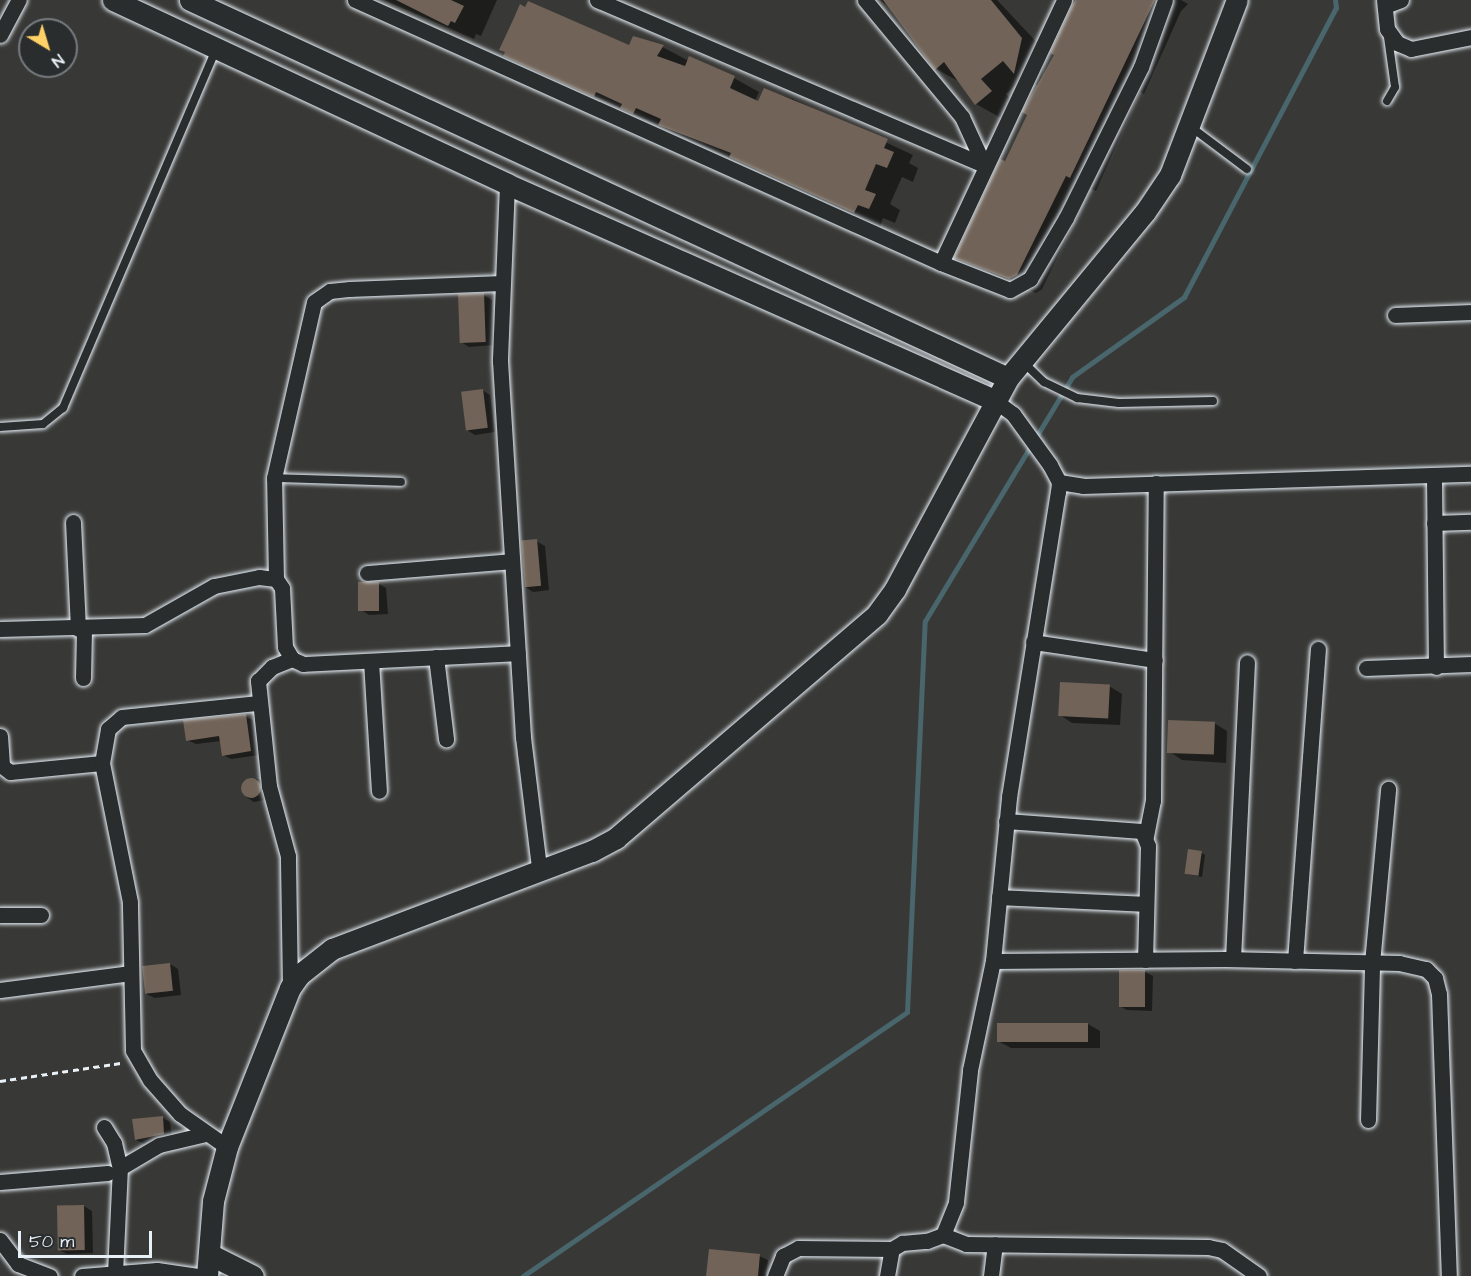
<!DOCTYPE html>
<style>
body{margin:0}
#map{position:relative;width:1471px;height:1276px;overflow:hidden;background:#383836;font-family:"Architects Daughter",sans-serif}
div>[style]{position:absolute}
.shadow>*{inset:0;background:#0007}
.stream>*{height:5px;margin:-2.5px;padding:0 2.5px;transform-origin:2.5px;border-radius:2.5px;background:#49666c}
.building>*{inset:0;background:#716357;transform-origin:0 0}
.round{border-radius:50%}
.path>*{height:3px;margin-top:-1.5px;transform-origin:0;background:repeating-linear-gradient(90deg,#e8f1f8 0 6px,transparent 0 10.5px)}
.roads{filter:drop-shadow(0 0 2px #e8f1f8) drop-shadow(0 0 2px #e8f1f8)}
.lane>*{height:8px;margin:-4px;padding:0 4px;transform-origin:4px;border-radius:4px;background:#2a2d2e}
.street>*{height:15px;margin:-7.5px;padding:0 7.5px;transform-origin:7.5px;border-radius:7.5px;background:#2a2d2e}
.secondary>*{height:21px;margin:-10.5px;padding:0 10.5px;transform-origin:10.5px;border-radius:10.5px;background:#2a2d2e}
span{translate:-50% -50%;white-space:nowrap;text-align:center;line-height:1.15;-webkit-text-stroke:5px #2a2d2e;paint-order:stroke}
.north{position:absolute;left:18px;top:18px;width:60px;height:60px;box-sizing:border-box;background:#2a2d2e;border:2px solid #767b7f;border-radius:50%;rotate:142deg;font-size:16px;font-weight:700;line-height:24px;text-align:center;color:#e8f1f8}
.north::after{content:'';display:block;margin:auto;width:21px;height:27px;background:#ffd166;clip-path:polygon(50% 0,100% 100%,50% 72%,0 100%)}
.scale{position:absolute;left:18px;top:1231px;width:134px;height:27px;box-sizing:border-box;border:3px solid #e8f1f8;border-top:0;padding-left:8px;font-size:18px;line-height:21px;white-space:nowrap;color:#e8f1f8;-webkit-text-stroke:4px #2a2d2e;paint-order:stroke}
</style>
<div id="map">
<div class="shadow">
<div style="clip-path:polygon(384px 0,497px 0,481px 36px,476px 34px,474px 39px)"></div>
<div style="clip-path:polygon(880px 0,997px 0,1047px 53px,1041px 79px,1056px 55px,1074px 0,1181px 0,1188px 4px,1181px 11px,1144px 94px,1140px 92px,1096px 191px,1091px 189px,1042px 289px,1036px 293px,956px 257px,1029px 114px,1038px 86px,1024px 78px,1006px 94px,1016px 106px,1001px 118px,976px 104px,960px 82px,936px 69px,892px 9px)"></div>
<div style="clip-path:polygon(651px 41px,689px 61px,734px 78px,759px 92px,755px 101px,759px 103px,765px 90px,793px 99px,913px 155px,909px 163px,918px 168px,913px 182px,902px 177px,890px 204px,900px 210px,895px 223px,883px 218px,880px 227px,505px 55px,630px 47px)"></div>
<div style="clip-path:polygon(484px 295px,492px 300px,494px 345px,469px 347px,461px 342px)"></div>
<div style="clip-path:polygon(482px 390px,490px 395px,495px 432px,475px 435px,467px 430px)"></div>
<div style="clip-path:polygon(536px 541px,545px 546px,549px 590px,533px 592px,525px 587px)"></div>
<div style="clip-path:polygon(378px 583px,386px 588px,388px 614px,369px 615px,361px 610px)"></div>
<div style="clip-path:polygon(1109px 686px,1122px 694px,1120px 725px,1072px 723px,1060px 715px)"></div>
<div style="clip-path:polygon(245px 716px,253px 720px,259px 755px,231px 759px,223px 755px,221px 741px,196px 744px,187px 740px)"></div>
<div style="clip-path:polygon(1214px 723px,1227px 731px,1226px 763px,1182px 760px,1170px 752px)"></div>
<div style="clip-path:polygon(258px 779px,266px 783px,269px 799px,254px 802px,246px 797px,243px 781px)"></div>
<div style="clip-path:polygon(1202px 853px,1205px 855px,1202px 877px,1187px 874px)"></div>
<div style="clip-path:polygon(170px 964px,178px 969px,181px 995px,155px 998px,146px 994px)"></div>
<div style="clip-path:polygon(1144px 971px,1153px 976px,1152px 1011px,1127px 1010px,1119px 1006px)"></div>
<div style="clip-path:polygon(1088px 1024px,1100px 1031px,1100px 1048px,1011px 1048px,998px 1041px)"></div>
<div style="clip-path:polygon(162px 1117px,170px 1122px,172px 1138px,144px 1144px,136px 1140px)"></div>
<div style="clip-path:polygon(84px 1206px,92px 1211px,93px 1253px,67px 1254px,59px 1250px)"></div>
<div style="clip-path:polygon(759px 1256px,768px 1260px,766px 1276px,710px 1276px)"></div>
</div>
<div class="stream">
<div style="left:523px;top:1276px;width:466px;rotate:-34.5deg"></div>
<div style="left:907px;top:1012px;width:391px;rotate:-87.4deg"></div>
<div style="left:925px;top:621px;width:285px;rotate:-58.9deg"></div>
<div style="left:1072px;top:377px;width:138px;rotate:-35.5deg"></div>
<div style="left:1184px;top:297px;width:327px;rotate:-62.3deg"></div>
<div style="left:1336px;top:8px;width:8px;rotate:-97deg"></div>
</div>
<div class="building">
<div style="clip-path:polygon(396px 0,451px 0,464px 6px,455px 23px,451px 21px,448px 26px)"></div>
<div style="clip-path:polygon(883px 0,991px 0,1022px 38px,1014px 74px,1003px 61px,981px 79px,992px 91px,975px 105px,944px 62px,935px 70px)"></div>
<div style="clip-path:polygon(1075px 0,1155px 0,1070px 178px,1066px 176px,1017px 275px,1009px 279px,954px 258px,1000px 159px,1005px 161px,1027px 115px,1022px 112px,1054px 55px,1050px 53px)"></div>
<div style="clip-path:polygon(528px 1px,629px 45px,633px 36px,664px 45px,657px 56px,685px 66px,689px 56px,735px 76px,730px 88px,758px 101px,764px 88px,888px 139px,884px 148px,894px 152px,887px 168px,876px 164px,865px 190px,876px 194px,869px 209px,858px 205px,854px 213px,729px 157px,731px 153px,658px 125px,661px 119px,636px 108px,633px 114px,620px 108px,622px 104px,596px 92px,594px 97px,503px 56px,505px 52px,499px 50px,513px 20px,520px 4px,525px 7px)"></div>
<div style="left:484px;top:293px;width:49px;height:26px;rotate:88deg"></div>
<div style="left:483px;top:389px;width:39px;height:22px;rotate:83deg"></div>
<div style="left:537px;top:539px;width:47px;height:16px;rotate:85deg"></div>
<div style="left:358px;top:582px;width:21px;height:29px"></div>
<div style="left:1060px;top:682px;width:50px;height:34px;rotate:3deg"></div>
<div style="clip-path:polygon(246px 714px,251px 751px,222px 756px,219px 736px,186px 741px,183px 720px)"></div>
<div style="left:1168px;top:720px;width:47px;height:33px;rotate:2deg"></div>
<div class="round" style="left:241px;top:778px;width:20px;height:20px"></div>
<div style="left:1188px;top:849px;width:14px;height:25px;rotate:8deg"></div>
<div style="left:170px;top:963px;width:28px;height:28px;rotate:84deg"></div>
<div style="left:1119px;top:970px;width:26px;height:37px"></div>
<div style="left:997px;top:1023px;width:91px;height:19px"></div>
<div style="clip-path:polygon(163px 1116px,164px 1134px,135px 1140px,132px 1119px)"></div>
<div style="left:84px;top:1205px;width:45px;height:27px;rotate:89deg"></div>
<div style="clip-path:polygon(709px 1249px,760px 1254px,758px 1276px,706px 1276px)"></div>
</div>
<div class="path">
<div style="left:0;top:1081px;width:122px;rotate:-8.5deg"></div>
</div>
<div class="roads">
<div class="lane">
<div style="left:1387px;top:101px;width:16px;rotate:-60deg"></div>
<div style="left:1395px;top:87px;width:50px;rotate:-98deg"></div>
<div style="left:1191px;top:127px;width:70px;rotate:36.9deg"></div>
<div style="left:1023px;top:362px;width:29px;rotate:44deg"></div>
<div style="left:1044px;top:382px;width:37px;rotate:26deg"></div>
<div style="left:1077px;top:398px;width:42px;rotate:6.8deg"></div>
<div style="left:1119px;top:403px;width:94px;rotate:-1.2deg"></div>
<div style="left:0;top:427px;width:43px;rotate:-4deg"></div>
<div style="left:43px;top:424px;width:26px;rotate:-39deg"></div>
<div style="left:63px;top:408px;width:389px;rotate:-66.9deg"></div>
<div style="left:274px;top:478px;width:127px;rotate:1.8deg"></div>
</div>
<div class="street">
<div style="left:355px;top:0;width:642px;rotate:24.17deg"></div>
<div style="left:941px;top:263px;width:74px;rotate:21.4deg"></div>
<div style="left:1010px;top:290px;width:23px;rotate:-29deg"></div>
<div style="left:1030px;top:279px;width:71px;rotate:-59.5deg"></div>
<div style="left:1066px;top:218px;width:169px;rotate:-63.6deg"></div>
<div style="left:1141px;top:67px;width:71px;rotate:-70.3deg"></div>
<div style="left:597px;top:0;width:421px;rotate:23.1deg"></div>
<div style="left:865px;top:0;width:152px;rotate:50.3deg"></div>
<div style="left:962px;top:117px;width:53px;rotate:65.4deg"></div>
<div style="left:1384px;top:0;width:29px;rotate:84deg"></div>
<div style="left:1387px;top:29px;width:17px;rotate:54deg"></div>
<div style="left:1397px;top:43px;width:15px;rotate:23deg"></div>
<div style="left:1411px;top:49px;width:61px;rotate:-11.3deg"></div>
<div style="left:1385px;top:6px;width:17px;rotate:-21deg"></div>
<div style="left:0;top:35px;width:40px;rotate:-62deg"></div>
<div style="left:507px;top:184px;width:177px;rotate:92.3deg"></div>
<div style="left:500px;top:361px;width:377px;rotate:86.5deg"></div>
<div style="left:523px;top:737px;width:132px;rotate:83deg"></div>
<div style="left:941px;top:263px;width:290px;rotate:-64.9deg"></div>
<div style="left:1395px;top:315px;width:76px;rotate:-2.3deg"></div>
<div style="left:1434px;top:478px;width:189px;rotate:89.4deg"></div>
<div style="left:1059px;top:482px;width:24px;rotate:9deg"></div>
<div style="left:1083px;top:486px;width:388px;rotate:-1.8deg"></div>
<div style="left:73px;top:522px;width:107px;rotate:87.3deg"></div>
<div style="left:1434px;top:523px;width:37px;rotate:-2deg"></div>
<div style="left:367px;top:573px;width:145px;rotate:-4.7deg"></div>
<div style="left:276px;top:579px;width:101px;rotate:-91.1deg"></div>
<div style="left:274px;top:478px;width:180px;rotate:-77.2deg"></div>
<div style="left:314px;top:302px;width:19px;rotate:-35deg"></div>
<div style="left:330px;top:291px;width:20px;rotate:-6deg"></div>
<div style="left:350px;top:289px;width:151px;rotate:-2.3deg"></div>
<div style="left:0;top:629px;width:145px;rotate:-1.6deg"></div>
<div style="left:145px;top:625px;width:79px;rotate:-29.5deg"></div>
<div style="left:214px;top:586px;width:46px;rotate:-11.3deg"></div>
<div style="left:259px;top:577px;width:17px;rotate:7deg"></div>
<div style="left:276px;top:579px;width:11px;rotate:56deg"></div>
<div style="left:282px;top:588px;width:59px;rotate:87.1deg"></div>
<div style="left:285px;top:647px;width:14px;rotate:60deg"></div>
<div style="left:292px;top:659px;width:12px;rotate:24deg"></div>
<div style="left:303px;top:664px;width:215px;rotate:-2.9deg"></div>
<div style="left:1033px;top:642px;width:123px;rotate:8.4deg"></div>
<div style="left:436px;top:657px;width:83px;rotate:83deg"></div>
<div style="left:371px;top:661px;width:130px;rotate:86.5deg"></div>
<div style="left:1366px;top:668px;width:105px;rotate:-2.2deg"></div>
<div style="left:83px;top:678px;width:49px;rotate:-88.8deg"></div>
<div style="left:0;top:736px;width:30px;rotate:86deg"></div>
<div style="left:2px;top:766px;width:10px;rotate:37deg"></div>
<div style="left:10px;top:772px;width:92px;rotate:-5.6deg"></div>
<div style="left:1006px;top:821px;width:136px;rotate:4.2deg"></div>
<div style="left:1142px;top:831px;width:16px;rotate:68deg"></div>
<div style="left:1148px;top:846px;width:114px;rotate:91.5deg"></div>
<div style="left:1146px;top:836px;width:36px;rotate:-79deg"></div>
<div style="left:1153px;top:801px;width:318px;rotate:-89.5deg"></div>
<div style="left:999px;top:897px;width:147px;rotate:2.7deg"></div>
<div style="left:0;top:915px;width:41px"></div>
<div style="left:1233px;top:959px;width:297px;rotate:-87.3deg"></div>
<div style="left:993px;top:961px;width:232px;rotate:-0.5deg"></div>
<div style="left:1225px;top:959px;width:174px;rotate:1.3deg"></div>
<div style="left:1399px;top:963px;width:28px;rotate:13deg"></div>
<div style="left:1426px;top:969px;width:13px;rotate:45deg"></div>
<div style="left:1435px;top:978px;width:16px;rotate:76deg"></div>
<div style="left:1439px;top:994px;width:282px;rotate:88deg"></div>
<div style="left:1295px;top:961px;width:313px;rotate:-85.8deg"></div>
<div style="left:290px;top:988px;width:132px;rotate:-90.9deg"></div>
<div style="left:288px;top:856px;width:73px;rotate:-105.2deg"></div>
<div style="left:269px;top:786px;width:106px;rotate:-96deg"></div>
<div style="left:258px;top:681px;width:20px;rotate:-45deg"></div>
<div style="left:272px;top:667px;width:22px;rotate:-22deg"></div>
<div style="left:0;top:990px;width:132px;rotate:-7.4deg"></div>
<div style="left:1368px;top:1120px;width:157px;rotate:-88.5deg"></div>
<div style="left:1372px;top:963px;width:175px;rotate:-84.7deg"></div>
<div style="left:104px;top:1127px;width:19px;rotate:58deg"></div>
<div style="left:114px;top:1143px;width:26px;rotate:77deg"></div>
<div style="left:120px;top:1168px;width:45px;rotate:-30.5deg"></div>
<div style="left:159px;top:1145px;width:48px;rotate:-13.2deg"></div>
<div style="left:227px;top:1147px;width:57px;rotate:-144.9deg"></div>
<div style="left:180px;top:1114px;width:45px;rotate:-131.4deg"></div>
<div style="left:150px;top:1080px;width:34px;rotate:-120deg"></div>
<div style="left:133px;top:1050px;width:148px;rotate:-91.2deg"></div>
<div style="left:130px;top:902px;width:142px;rotate:-101.4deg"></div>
<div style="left:102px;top:763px;width:35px;rotate:-80deg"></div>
<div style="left:108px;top:729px;width:18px;rotate:-41deg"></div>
<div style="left:122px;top:717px;width:137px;rotate:-5.9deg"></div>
<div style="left:0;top:1182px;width:108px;rotate:-4.8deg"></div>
<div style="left:943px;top:1235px;width:25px;rotate:21deg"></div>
<div style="left:966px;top:1244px;width:242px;rotate:0.7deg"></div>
<div style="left:1208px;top:1247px;width:14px;rotate:12deg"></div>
<div style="left:1222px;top:1250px;width:45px;rotate:35.1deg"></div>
<div style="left:0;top:1240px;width:30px;rotate:53deg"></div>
<div style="left:18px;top:1264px;width:34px;rotate:21deg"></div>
<div style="left:115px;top:1273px;width:105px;rotate:-87.3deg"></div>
<div style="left:82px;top:1276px;width:75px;rotate:-4.6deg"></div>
<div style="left:157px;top:1270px;width:41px;rotate:8.3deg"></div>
<div style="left:775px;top:1276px;width:22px;rotate:-68deg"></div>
<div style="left:783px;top:1256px;width:17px;rotate:-28deg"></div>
<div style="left:798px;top:1248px;width:94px;rotate:0.6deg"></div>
<div style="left:887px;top:1276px;width:27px;rotate:-80deg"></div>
<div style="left:892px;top:1249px;width:12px;rotate:-31deg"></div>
<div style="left:902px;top:1243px;width:25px;rotate:-5deg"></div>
<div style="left:927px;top:1241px;width:17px;rotate:-21deg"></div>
<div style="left:943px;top:1235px;width:35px;rotate:-68deg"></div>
<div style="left:956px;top:1202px;width:133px;rotate:-83.9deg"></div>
<div style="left:970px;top:1070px;width:111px;rotate:-78.1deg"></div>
<div style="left:993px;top:961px;width:165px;rotate:-84.4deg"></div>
<div style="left:1009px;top:797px;width:309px;rotate:-80.9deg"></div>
<div style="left:1058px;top:492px;width:10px;rotate:-84deg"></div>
<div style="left:1059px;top:482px;width:19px;rotate:-118deg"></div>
<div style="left:1050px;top:465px;width:63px;rotate:-126deg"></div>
<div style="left:1013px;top:414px;width:24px;rotate:-144deg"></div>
<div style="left:991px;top:1276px;width:32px;rotate:-83deg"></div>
</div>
<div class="secondary">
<div style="left:113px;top:0;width:435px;rotate:25deg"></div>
<div style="left:507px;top:184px;width:533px;rotate:23.92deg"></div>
<div style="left:190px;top:0;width:901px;rotate:24.8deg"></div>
<div style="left:209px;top:1254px;width:49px;rotate:26.6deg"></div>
<div style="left:207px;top:1276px;width:75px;rotate:-85.4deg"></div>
<div style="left:213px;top:1201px;width:56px;rotate:-75.5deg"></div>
<div style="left:227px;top:1147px;width:171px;rotate:-68.4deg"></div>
<div style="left:290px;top:988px;width:16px;rotate:-55deg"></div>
<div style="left:299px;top:975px;width:42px;rotate:-38.2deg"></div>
<div style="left:332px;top:949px;width:278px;rotate:-20.7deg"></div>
<div style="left:592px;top:851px;width:27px;rotate:-28deg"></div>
<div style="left:616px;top:838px;width:344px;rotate:-40.6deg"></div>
<div style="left:877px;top:614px;width:31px;rotate:-54deg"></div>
<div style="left:895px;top:589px;width:239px;rotate:-61.8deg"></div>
<div style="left:1008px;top:378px;width:215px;rotate:-50.5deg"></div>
<div style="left:1145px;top:212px;width:45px;rotate:-56deg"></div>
<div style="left:1170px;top:175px;width:187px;rotate:-69.1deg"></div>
</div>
</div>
<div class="north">N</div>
<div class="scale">50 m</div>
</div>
